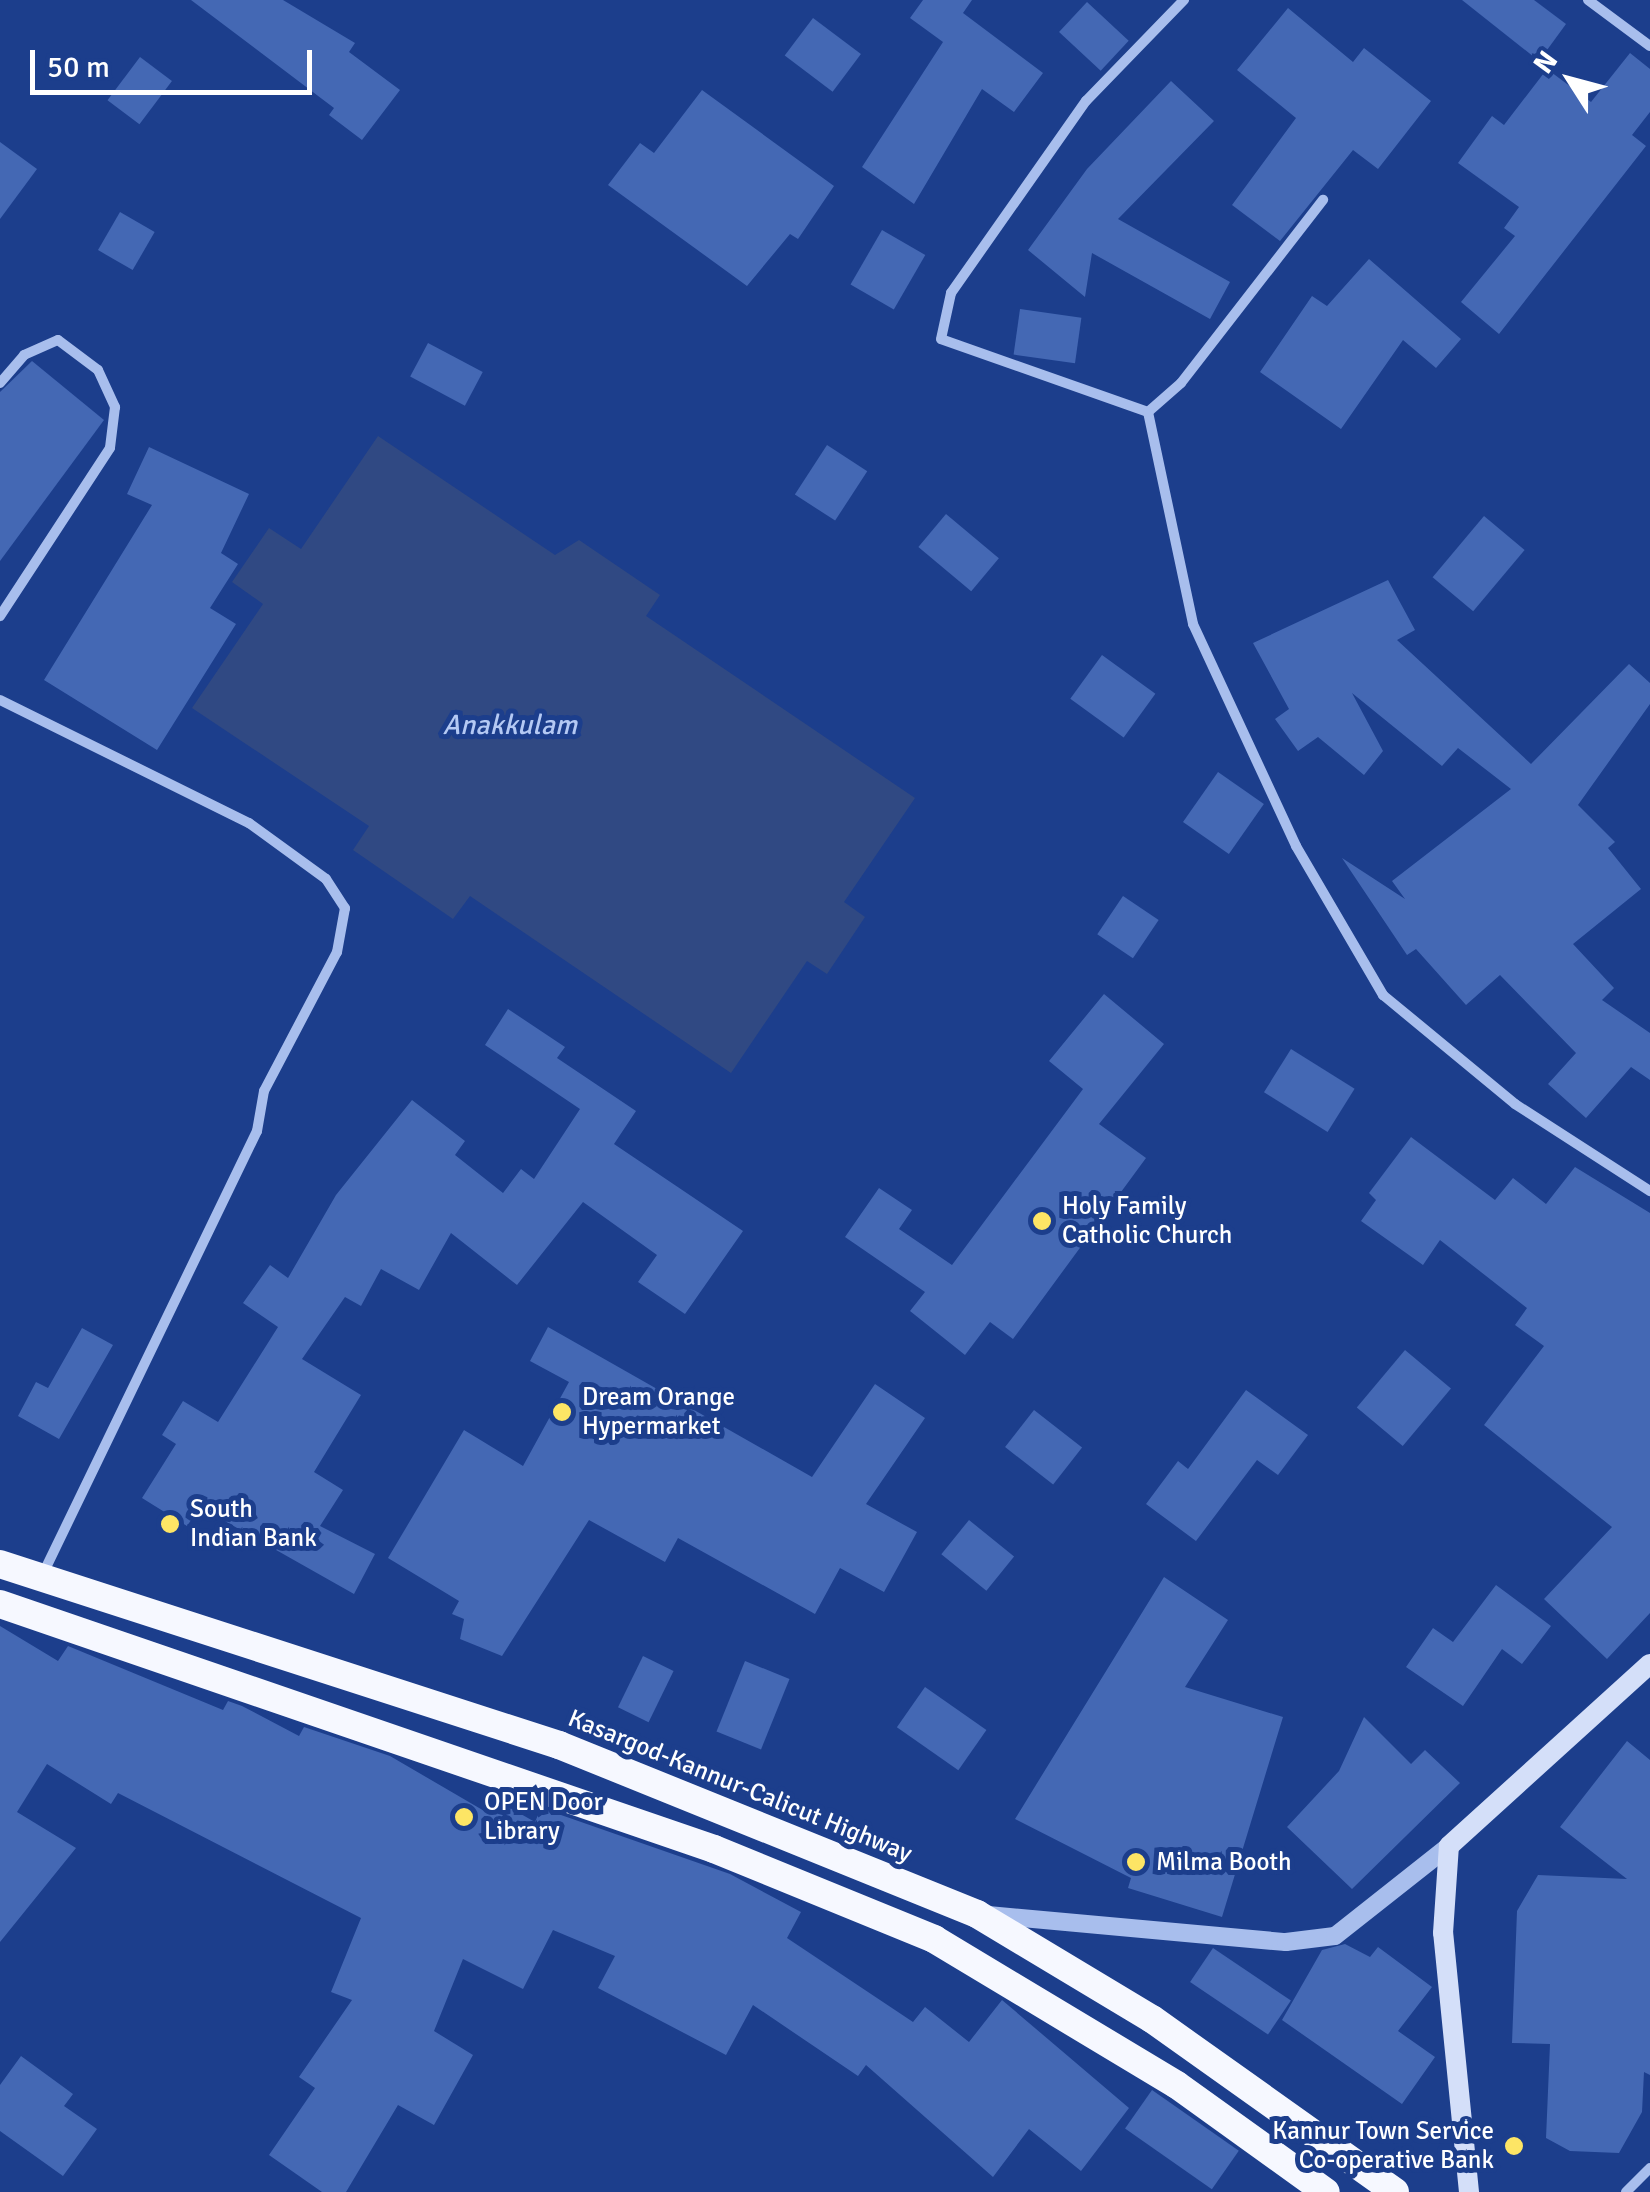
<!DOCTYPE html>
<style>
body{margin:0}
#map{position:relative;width:1650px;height:2192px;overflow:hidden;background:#1c3e8c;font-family:Signika,sans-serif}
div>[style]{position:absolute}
.water>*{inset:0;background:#304983}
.building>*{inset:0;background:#4468b4;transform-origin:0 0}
.minor>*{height:10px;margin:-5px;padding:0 5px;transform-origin:5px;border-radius:5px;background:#a8beed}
.tertiary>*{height:18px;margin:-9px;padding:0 9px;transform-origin:9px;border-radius:9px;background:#a8beed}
.secondary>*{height:20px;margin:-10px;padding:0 10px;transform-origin:10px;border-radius:10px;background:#d4dff9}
.trunk>*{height:28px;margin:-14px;padding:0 14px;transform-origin:14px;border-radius:14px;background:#f6f8ff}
.dots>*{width:28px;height:28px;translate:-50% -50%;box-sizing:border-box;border:5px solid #1c3e8c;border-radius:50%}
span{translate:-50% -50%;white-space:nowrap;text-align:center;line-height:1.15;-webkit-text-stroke:10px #1c3e8c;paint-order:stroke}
.poi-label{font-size:25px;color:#fff}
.left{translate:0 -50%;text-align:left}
.right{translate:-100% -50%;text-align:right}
.street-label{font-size:25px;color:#fff}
.water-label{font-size:28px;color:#b4c9f4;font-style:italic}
.north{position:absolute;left:1520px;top:30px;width:100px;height:100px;-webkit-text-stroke:8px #1c3e8c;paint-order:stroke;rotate:306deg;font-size:28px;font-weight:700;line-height:40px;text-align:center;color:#fff}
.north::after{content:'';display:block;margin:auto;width:35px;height:45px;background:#fff;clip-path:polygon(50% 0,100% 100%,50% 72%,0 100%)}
.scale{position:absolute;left:30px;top:50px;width:282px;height:45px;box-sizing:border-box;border:5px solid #fff;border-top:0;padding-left:12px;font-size:30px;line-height:35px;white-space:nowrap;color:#fff;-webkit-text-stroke:8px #1c3e8c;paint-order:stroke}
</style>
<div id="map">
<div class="water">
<div style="clip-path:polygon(378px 436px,555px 555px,579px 540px,660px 595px,646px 616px,915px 798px,844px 902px,865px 917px,827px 974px,807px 961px,731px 1073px,470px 896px,453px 919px,353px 850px,369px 826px,192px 708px,263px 604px,232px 582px,269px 528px,301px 549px)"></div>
</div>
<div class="building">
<div style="clip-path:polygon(191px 0,283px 0,355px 43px,349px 52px,400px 90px,362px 140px,329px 115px,334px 108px)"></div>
<div style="clip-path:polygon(923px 0,972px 0,963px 13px,1043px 73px,1014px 112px,982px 89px,914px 204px,862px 167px,943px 42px,910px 18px)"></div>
<div style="clip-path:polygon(1462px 0,1534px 0,1566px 24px,1539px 61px)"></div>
<div style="left:1087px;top:2px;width:57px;height:41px;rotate:43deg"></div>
<div style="clip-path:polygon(1288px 8px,1353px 62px,1364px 48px,1431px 101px,1378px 169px,1353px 150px,1280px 241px,1232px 205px,1296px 118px,1237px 70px)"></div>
<div style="left:813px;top:18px;width:60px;height:47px;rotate:37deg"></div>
<div style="clip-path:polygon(1630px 53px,1650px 69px,1650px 112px,1632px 135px,1646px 146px,1499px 334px,1461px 302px,1515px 236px,1504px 228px,1519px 207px,1458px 163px,1492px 116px,1504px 125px,1547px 69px,1591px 102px)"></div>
<div style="left:140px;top:57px;width:40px;height:54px;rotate:37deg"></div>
<div style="clip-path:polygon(1171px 81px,1214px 121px,1118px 219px,1230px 282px,1210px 319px,1092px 253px,1085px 297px,1028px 250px,1087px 169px)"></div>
<div style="clip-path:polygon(702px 90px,834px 186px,798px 239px,790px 234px,747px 286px,608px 185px,640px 143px,654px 153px)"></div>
<div style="clip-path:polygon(0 142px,37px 169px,0 219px)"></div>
<div style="left:120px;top:212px;width:40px;height:44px;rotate:30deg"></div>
<div style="left:882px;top:230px;width:50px;height:63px;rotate:30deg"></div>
<div style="clip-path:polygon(1369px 259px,1461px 339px,1436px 368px,1403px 340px,1341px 429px,1260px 372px,1312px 296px,1327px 306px)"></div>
<div style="left:1020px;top:309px;width:62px;height:46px;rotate:8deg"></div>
<div style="left:428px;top:343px;width:62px;height:38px;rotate:28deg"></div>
<div style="clip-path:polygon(32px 361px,104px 420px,0 561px,0 392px)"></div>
<div style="left:827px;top:445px;width:48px;height:59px;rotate:33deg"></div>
<div style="clip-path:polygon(149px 447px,249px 494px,221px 553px,238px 564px,210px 608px,236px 624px,157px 750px,44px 680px,152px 505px,127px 494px)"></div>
<div style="left:946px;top:514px;width:69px;height:43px;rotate:40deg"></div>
<div style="left:1484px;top:516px;width:53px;height:80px;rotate:40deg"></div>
<div style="clip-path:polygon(1388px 580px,1415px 630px,1397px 640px,1531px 764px,1629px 664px,1650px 683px,1650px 704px,1578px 805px,1615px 842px,1608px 848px,1641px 889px,1573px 944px,1614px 988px,1602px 1000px,1650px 1033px,1650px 1080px,1631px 1067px,1586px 1118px,1548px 1084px,1576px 1053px,1500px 975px,1466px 1005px,1416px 949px,1407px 955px,1342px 858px,1405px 899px,1392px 881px,1511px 789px,1458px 748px,1442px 766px,1352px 693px,1383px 751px,1364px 775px,1318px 737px,1298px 751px,1275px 719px,1289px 709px,1253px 643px)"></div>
<div style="left:1102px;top:655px;width:66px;height:54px;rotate:36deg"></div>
<div style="left:1218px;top:772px;width:56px;height:61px;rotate:35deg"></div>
<div style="left:1123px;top:896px;width:43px;height:46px;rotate:34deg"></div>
<div style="clip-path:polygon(1104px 994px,1164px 1044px,1099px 1124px,1146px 1158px,1013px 1339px,990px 1322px,965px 1355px,910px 1311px,925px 1292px,845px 1237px,879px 1188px,912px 1210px,899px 1229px,952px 1265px,1083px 1089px,1049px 1061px)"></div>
<div style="clip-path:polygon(508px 1009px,565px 1047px,557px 1058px,636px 1111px,614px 1144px,743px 1231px,685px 1314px,638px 1282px,657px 1255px,583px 1202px,517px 1285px,451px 1233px,419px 1290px,381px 1269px,361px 1306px,345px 1297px,302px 1359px,361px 1395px,314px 1472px,343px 1490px,320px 1526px,375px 1554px,354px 1594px,200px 1507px,187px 1526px,142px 1498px,176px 1444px,162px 1435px,183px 1401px,218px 1422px,278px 1327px,243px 1303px,270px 1265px,288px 1278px,336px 1195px,412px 1100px,465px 1141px,455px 1155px,503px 1193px,521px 1169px,534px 1179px,580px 1109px,485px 1045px)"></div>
<div style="left:1291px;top:1049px;width:75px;height:51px;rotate:32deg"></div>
<div style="clip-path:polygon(1411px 1137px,1495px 1200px,1513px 1178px,1546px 1204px,1575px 1167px,1650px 1213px,1650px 1613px,1607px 1659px,1544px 1599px,1612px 1527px,1484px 1425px,1544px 1346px,1515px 1325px,1527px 1308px,1440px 1240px,1423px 1265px,1361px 1221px,1376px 1200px,1369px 1193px)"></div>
<div style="clip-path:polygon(548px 1327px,812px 1477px,875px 1384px,925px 1418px,866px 1504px,917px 1532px,884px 1592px,840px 1568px,815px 1614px,678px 1538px,665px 1562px,589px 1520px,502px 1656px,460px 1639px,464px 1619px,452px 1614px,459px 1601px,388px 1558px,464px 1430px,523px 1466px,569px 1382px,530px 1361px)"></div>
<div style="clip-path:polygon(82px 1328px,113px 1345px,59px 1439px,18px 1416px,36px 1382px,48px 1388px)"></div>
<div style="left:1405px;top:1350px;width:60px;height:75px;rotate:40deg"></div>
<div style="clip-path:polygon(1246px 1390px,1308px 1435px,1278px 1475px,1257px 1460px,1196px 1541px,1146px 1504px,1178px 1461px,1188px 1469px)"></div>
<div style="left:1034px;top:1410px;width:61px;height:47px;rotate:38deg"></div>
<div style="left:969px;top:1520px;width:58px;height:44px;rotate:39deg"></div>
<div style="clip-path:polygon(1164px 1577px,1228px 1620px,1185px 1687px,1283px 1717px,1222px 1917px,1128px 1888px,1131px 1878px,1015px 1819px)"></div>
<div style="clip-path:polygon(1496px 1585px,1551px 1626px,1522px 1664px,1502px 1649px,1463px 1706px,1406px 1667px,1433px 1628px,1453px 1642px)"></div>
<div style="clip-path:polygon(0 1626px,58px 1661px,68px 1646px,223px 1710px,228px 1701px,242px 1706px,299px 1736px,304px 1727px,390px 1756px,486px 1812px,494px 1799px,535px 1822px,541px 1808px,730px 1874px,801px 1912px,787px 1938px,913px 2022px,925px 2007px,969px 2042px,1002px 2000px,1129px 2108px,1081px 2171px,1029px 2129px,993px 2177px,866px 2065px,858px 2076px,753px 2005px,726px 2055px,598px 1988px,615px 1956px,553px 1930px,523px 1989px,463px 1959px,434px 2031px,473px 2055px,434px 2125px,398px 2105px,346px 2192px,322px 2192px,269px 2155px,315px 2088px,299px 2077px,352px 2000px,331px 1992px,361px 1918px,118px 1793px,111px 1804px,47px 1764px,17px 1812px,76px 1848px,0 1942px)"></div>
<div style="left:643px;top:1656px;width:34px;height:57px;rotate:26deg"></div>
<div style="left:745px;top:1661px;width:48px;height:76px;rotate:22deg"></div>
<div style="left:925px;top:1687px;width:75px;height:49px;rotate:35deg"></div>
<div style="clip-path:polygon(1364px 1717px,1411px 1764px,1425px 1750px,1460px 1783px,1352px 1889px,1287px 1827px,1339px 1771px)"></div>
<div style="clip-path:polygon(1627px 1741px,1650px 1760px,1650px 2075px,1644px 2072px,1642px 2112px,1619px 2153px,1570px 2151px,1546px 2138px,1550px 2044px,1512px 2043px,1517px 1911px,1538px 1875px,1627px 1879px,1560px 1827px)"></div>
<div style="clip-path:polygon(1345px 1944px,1370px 1957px,1378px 1947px,1432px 1987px,1398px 2031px,1435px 2057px,1402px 2104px,1282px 2020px,1322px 1950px)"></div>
<div style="left:1213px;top:1948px;width:94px;height:41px;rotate:34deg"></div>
<div style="clip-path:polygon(21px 2056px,73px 2094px,64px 2106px,97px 2129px,63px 2176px,0 2131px,0 2085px)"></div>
<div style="left:1152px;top:2090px;width:106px;height:47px;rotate:35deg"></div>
</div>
<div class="minor">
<div style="left:1588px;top:0;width:77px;rotate:36.6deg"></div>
<div style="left:0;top:383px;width:37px;rotate:-49deg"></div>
<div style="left:24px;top:355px;width:37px;rotate:-24deg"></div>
<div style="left:58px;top:340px;width:50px;rotate:36.9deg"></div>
<div style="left:98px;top:370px;width:41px;rotate:65.3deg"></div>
<div style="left:115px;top:407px;width:41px;rotate:97deg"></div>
<div style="left:110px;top:448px;width:201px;rotate:123.2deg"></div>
<div style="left:1148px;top:412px;width:217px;rotate:78deg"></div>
<div style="left:1193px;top:624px;width:245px;rotate:65.1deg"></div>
<div style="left:1296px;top:846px;width:173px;rotate:59.7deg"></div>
<div style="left:1383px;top:995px;width:171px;rotate:39.5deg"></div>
<div style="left:1515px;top:1104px;width:161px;rotate:32.8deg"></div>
<div style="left:1148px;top:412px;width:219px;rotate:-160.6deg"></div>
<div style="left:941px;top:339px;width:47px;rotate:-77.7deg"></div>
<div style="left:951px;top:293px;width:235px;rotate:-54.9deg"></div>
<div style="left:1086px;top:101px;width:141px;rotate:-45.9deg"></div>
<div style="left:1148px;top:412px;width:44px;rotate:-41.3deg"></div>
<div style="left:1181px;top:383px;width:232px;rotate:-52.2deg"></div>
<div style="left:0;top:700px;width:278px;rotate:26.3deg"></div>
<div style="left:249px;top:823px;width:95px;rotate:36deg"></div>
<div style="left:326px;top:879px;width:35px;rotate:57deg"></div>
<div style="left:345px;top:908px;width:45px;rotate:100.3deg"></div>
<div style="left:337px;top:952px;width:157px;rotate:117.7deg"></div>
<div style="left:264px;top:1091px;width:41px;rotate:99.9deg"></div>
<div style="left:257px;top:1131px;width:494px;rotate:115.8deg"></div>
<div style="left:1626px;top:2192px;width:34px;rotate:-45deg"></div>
</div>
<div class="tertiary">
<div style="left:988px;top:1915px;width:299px;rotate:5.2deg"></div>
<div style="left:1286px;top:1942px;width:49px;rotate:-7deg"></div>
<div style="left:1335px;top:1936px;width:145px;rotate:-38.3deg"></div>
</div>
<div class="secondary">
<div style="left:1469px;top:2192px;width:260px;rotate:-95.7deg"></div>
<div style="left:1443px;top:1933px;width:87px;rotate:-86.1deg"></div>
<div style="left:1449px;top:1846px;width:271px;rotate:-42.2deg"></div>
</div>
<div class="trunk">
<div style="left:0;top:1564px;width:588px;rotate:17.94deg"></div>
<div style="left:559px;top:1745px;width:451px;rotate:22deg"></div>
<div style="left:977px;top:1914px;width:204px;rotate:31deg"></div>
<div style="left:1152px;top:2019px;width:298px;rotate:35.4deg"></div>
<div style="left:0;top:1604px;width:755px;rotate:18.94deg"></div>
<div style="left:714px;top:1849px;width:238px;rotate:22.2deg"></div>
<div style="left:934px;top:1939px;width:283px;rotate:31deg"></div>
<div style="left:1177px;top:2085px;width:183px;rotate:35.7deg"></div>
</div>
<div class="dots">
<div style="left:1042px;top:1221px;background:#fde565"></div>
<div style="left:562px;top:1412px;background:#fde565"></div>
<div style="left:170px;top:1524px;background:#fde565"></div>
<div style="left:464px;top:1817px;background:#fde565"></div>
<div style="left:1136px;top:1862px;background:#fde565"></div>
<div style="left:1514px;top:2146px;background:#fde565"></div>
</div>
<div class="poi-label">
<span class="left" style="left:1062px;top:1221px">Holy Family<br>Catholic Church</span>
<span class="left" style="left:582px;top:1412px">Dream Orange<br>Hypermarket</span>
<span class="left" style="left:190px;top:1524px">South<br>Indian Bank</span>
<span class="left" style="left:484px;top:1817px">OPEN Door<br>Library</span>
<span class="left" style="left:1156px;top:1862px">Milma Booth</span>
<span class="right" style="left:1494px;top:2146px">Kannur Town Service<br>Co-operative Bank</span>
</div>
<div class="street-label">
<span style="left:740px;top:1786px;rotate:22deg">Kasargod-Kannur-Calicut Highway</span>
</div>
<div class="water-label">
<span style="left:510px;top:725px">Anakkulam</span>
</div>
<div class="north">N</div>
<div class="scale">50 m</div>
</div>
